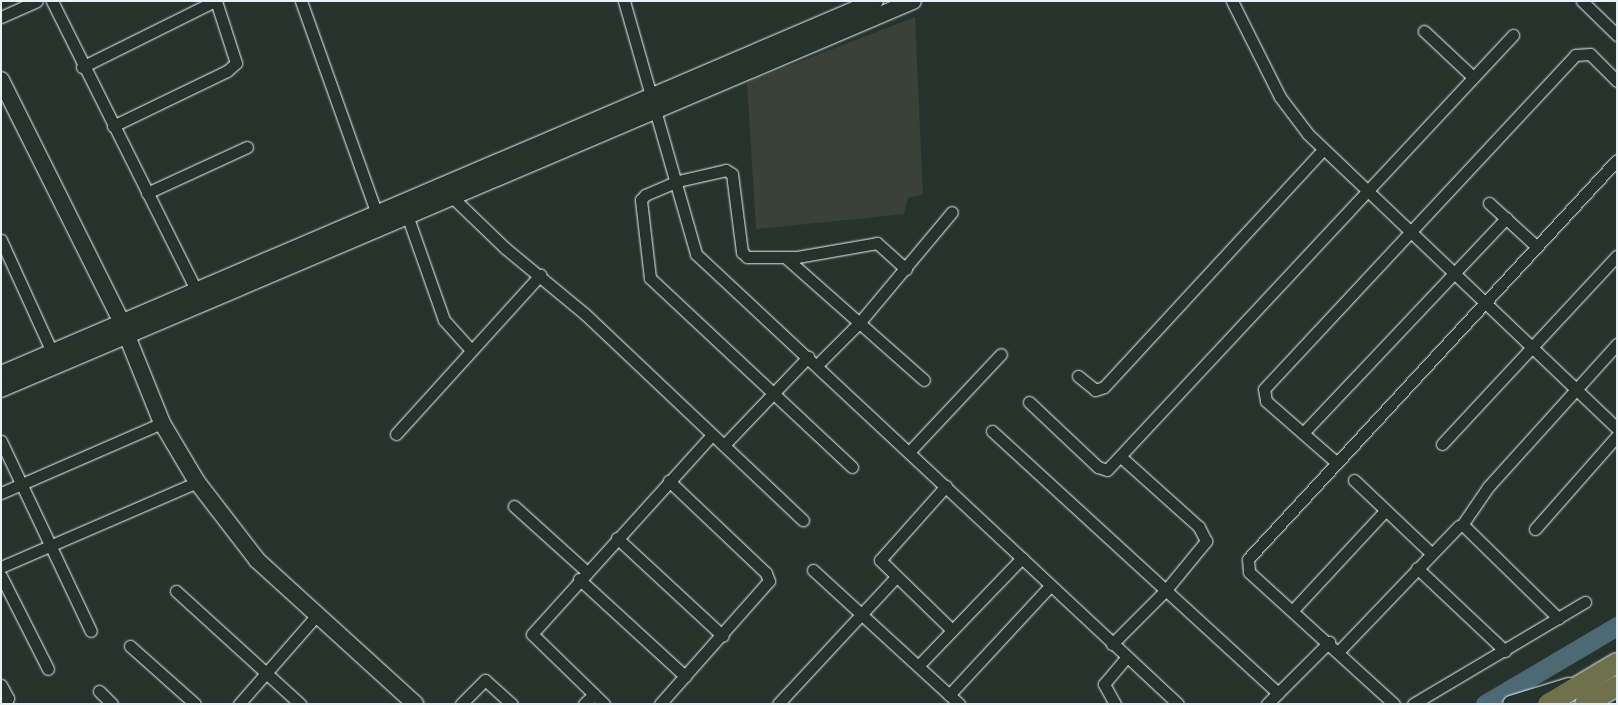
<!DOCTYPE html>
<style>
body{margin:0}
#map{position:relative;width:1618px;height:705px;overflow:hidden;background:#26332d;font-family:"Architects Daughter",sans-serif}
div>[style]{position:absolute}
.built>*{inset:0;background:#3a4138}
.river>*{height:19px;margin:-9.5px;padding:0 9.5px;transform-origin:9.5px;border-radius:9.5px;background:#4d6973}
.roads{filter:drop-shadow(0 0 1px #e8f1f8) drop-shadow(0 0 1px #e8f1f8)}
.street>*{height:11px;margin:-5.5px;padding:0 5.5px;transform-origin:5.5px;border-radius:5.5px;background:#26332d}
.secondary>*{height:16px;margin:-8px;padding:0 8px;transform-origin:8px;border-radius:8px;background:#26332d}
.highway>*{height:20px;margin:-10px;padding:0 10px;transform-origin:10px;border-radius:10px;background:#6e714b}
span{translate:-50% -50%;white-space:nowrap;text-align:center;line-height:1.15;-webkit-text-stroke:4px #26332d;paint-order:stroke}
.frame{position:absolute;inset:0;border:2px solid #e8f1f8;pointer-events:none}
</style>
<div id="map">
<div class="built">
<div style="clip-path:polygon(915px 17px,923px 195px,908px 197px,904px 214px,756px 229px,747px 82px)"></div>
</div>
<div class="river">
<div style="left:1485px;top:704px;width:153px;rotate:-30.6deg"></div>
</div>
<div class="roads">
<div class="street">
<div style="left:52px;top:1px;width:323px;rotate:63.5deg"></div>
<div style="left:301px;top:1px;width:232px;rotate:70.4deg"></div>
<div style="left:624px;top:1px;width:263px;rotate:74.1deg"></div>
<div style="left:696px;top:254px;width:659px;rotate:43.03deg"></div>
<div style="left:1232px;top:1px;width:107px;rotate:63.4deg"></div>
<div style="left:1280px;top:97px;width:46px;rotate:52.9deg"></div>
<div style="left:1308px;top:134px;width:427px;rotate:43.6deg"></div>
<div style="left:1582px;top:1px;width:49px;rotate:44.2deg"></div>
<div style="left:1px;top:17px;width:39px;rotate:-24deg"></div>
<div style="left:1424px;top:31px;width:67px;rotate:43.2deg"></div>
<div style="left:82px;top:67px;width:148px;rotate:-26.4deg"></div>
<div style="left:113px;top:126px;width:127px;rotate:-25.8deg"></div>
<div style="left:227px;top:71px;width:12px;rotate:-42deg"></div>
<div style="left:236px;top:63px;width:65px;rotate:-107.9deg"></div>
<div style="left:147px;top:193px;width:110px;rotate:-24.7deg"></div>
<div style="left:451px;top:196px;width:75px;rotate:43.9deg"></div>
<div style="left:505px;top:248px;width:104px;rotate:39.5deg"></div>
<div style="left:585px;top:314px;width:300px;rotate:43.4deg"></div>
<div style="left:1489px;top:203px;width:65px;rotate:42.5deg"></div>
<div style="left:407px;top:215px;width:111px;rotate:70.6deg"></div>
<div style="left:444px;top:320px;width:39px;rotate:48deg"></div>
<div style="left:1px;top:240px;width:123px;rotate:65.5deg"></div>
<div style="left:786px;top:258px;width:184px;rotate:41.5deg"></div>
<div style="left:817px;top:365px;width:61px;rotate:-45deg"></div>
<div style="left:860px;top:322px;width:143px;rotate:-50.1deg"></div>
<div style="left:1078px;top:376px;width:22px;rotate:39deg"></div>
<div style="left:1095px;top:390px;width:9px;rotate:-18deg"></div>
<div style="left:1104px;top:387px;width:323px;rotate:-47.3deg"></div>
<div style="left:1029px;top:402px;width:95px;rotate:43.3deg"></div>
<div style="left:1098px;top:467px;width:9px;rotate:18deg"></div>
<div style="left:1107px;top:470px;width:595px;rotate:-46.97deg"></div>
<div style="left:992px;top:431px;width:388px;rotate:42.5deg"></div>
<div style="left:1303px;top:433px;width:296px;rotate:-46.6deg"></div>
<div style="left:396px;top:434px;width:215px;rotate:-47.8deg"></div>
<div style="left:1px;top:441px;width:210px;rotate:64.7deg"></div>
<div style="left:1442px;top:444px;width:257px;rotate:-47.1deg"></div>
<div style="left:724px;top:445px;width:122px;rotate:-46.3deg"></div>
<div style="left:909px;top:452px;width:134px;rotate:-46.8deg"></div>
<div style="left:1337px;top:463px;width:94px;rotate:-138.9deg"></div>
<div style="left:1266px;top:401px;width:12px;rotate:-99deg"></div>
<div style="left:1264px;top:389px;width:456px;rotate:-47deg"></div>
<div style="left:1575px;top:55px;width:15px;rotate:-4deg"></div>
<div style="left:1590px;top:54px;width:38px;rotate:45deg"></div>
<div style="left:852px;top:467px;width:277px;rotate:-136.9deg"></div>
<div style="left:650px;top:278px;width:79px;rotate:-96.6deg"></div>
<div style="left:641px;top:200px;width:6px;rotate:-51deg"></div>
<div style="left:645px;top:195px;width:36px;rotate:-23deg"></div>
<div style="left:678px;top:181px;width:49px;rotate:-12.9deg"></div>
<div style="left:726px;top:170px;width:7px;rotate:34deg"></div>
<div style="left:732px;top:174px;width:79px;rotate:82.7deg"></div>
<div style="left:742px;top:252px;width:7px;rotate:45deg"></div>
<div style="left:747px;top:257px;width:50px"></div>
<div style="left:797px;top:257px;width:81px;rotate:-9.9deg"></div>
<div style="left:877px;top:243px;width:39px;rotate:42deg"></div>
<div style="left:1354px;top:480px;width:106px;rotate:43.5deg"></div>
<div style="left:946px;top:486px;width:99px;rotate:131.7deg"></div>
<div style="left:880px;top:560px;width:100px;rotate:44.2deg"></div>
<div style="left:1px;top:493px;width:176px;rotate:-23.5deg"></div>
<div style="left:514px;top:506px;width:97px;rotate:42.1deg"></div>
<div style="left:1462px;top:525px;width:46px;rotate:-55.6deg"></div>
<div style="left:1488px;top:487px;width:193px;rotate:-47.9deg"></div>
<div style="left:1535px;top:529px;width:124px;rotate:-48.6deg"></div>
<div style="left:617px;top:538px;width:144px;rotate:42.8deg"></div>
<div style="left:1px;top:567px;width:214px;rotate:-23.4deg"></div>
<div style="left:1417px;top:568px;width:121px;rotate:43.3deg"></div>
<div style="left:813px;top:570px;width:198px;rotate:42.5deg"></div>
<div style="left:1px;top:576px;width:104px;rotate:63.2deg"></div>
<div style="left:579px;top:579px;width:144px;rotate:42.5deg"></div>
<div style="left:176px;top:591px;width:168px;rotate:42.3deg"></div>
<div style="left:1293px;top:610px;width:135px;rotate:-47.1deg"></div>
<div style="left:1112px;top:644px;width:75px;rotate:-45deg"></div>
<div style="left:1165px;top:591px;width:65px;rotate:-50.6deg"></div>
<div style="left:1206px;top:541px;width:16px;rotate:-117deg"></div>
<div style="left:1199px;top:527px;width:105px;rotate:-138.1deg"></div>
<div style="left:130px;top:646px;width:87px;rotate:41.7deg"></div>
<div style="left:1339px;top:651px;width:173px;rotate:-46.2deg"></div>
<div style="left:1459px;top:526px;width:5px"></div>
<div style="left:1464px;top:526px;width:132px;rotate:44.4deg"></div>
<div style="left:918px;top:666px;width:150px;rotate:-46.1deg"></div>
<div style="left:1px;top:685px;width:15px;rotate:62deg"></div>
<div style="left:8px;top:698px;width:7px;rotate:117deg"></div>
<div style="left:99px;top:691px;width:18px;rotate:45deg"></div>
<div style="left:949px;top:695px;width:149px;rotate:-47.2deg"></div>
<div style="left:239px;top:704px;width:118px;rotate:-48.8deg"></div>
<div style="left:461px;top:704px;width:34px;rotate:-45deg"></div>
<div style="left:485px;top:680px;width:36px;rotate:42deg"></div>
<div style="left:584px;top:704px;width:14px;rotate:-45deg"></div>
<div style="left:604px;top:704px;width:100px;rotate:-135.8deg"></div>
<div style="left:532px;top:634px;width:268px;rotate:-47.9deg"></div>
<div style="left:660px;top:704px;width:164px;rotate:-48.5deg"></div>
<div style="left:769px;top:581px;width:9px;rotate:-111deg"></div>
<div style="left:766px;top:573px;width:134px;rotate:-136.5deg"></div>
<div style="left:778px;top:704px;width:173px;rotate:-47.1deg"></div>
<div style="left:1115px;top:704px;width:23px;rotate:-119deg"></div>
<div style="left:1104px;top:684px;width:35px;rotate:-50deg"></div>
<div style="left:1267px;top:704px;width:88px;rotate:-45deg"></div>
<div style="left:1394px;top:704px;width:196px;rotate:-137.7deg"></div>
<div style="left:1249px;top:572px;width:13px;rotate:-94deg"></div>
<div style="left:1248px;top:559px;width:543px;rotate:-47.24deg"></div>
<div style="left:1413px;top:704px;width:200px;rotate:-30.7deg"></div>
</div>
<div class="secondary">
<div style="left:1px;top:80px;width:269px;rotate:63.5deg"></div>
<div style="left:121px;top:321px;width:110px;rotate:68.1deg"></div>
<div style="left:162px;top:423px;width:69px;rotate:59.3deg"></div>
<div style="left:197px;top:482px;width:98px;rotate:52.4deg"></div>
<div style="left:257px;top:560px;width:214px;rotate:42.3deg"></div>
<div style="left:1px;top:374px;width:950px;rotate:-23.11deg"></div>
<div style="left:1px;top:389px;width:991px;rotate:-23.05deg"></div>
<div style="left:1511px;top:704px;width:61px;rotate:-17.2deg"></div>
</div>
<div class="highway">
<div style="left:1548px;top:704px;width:80px;rotate:-30.7deg"></div>
<div style="left:1585px;top:704px;width:37px;rotate:-29deg"></div>
</div>
</div>
<div class="frame"></div>
</div>
